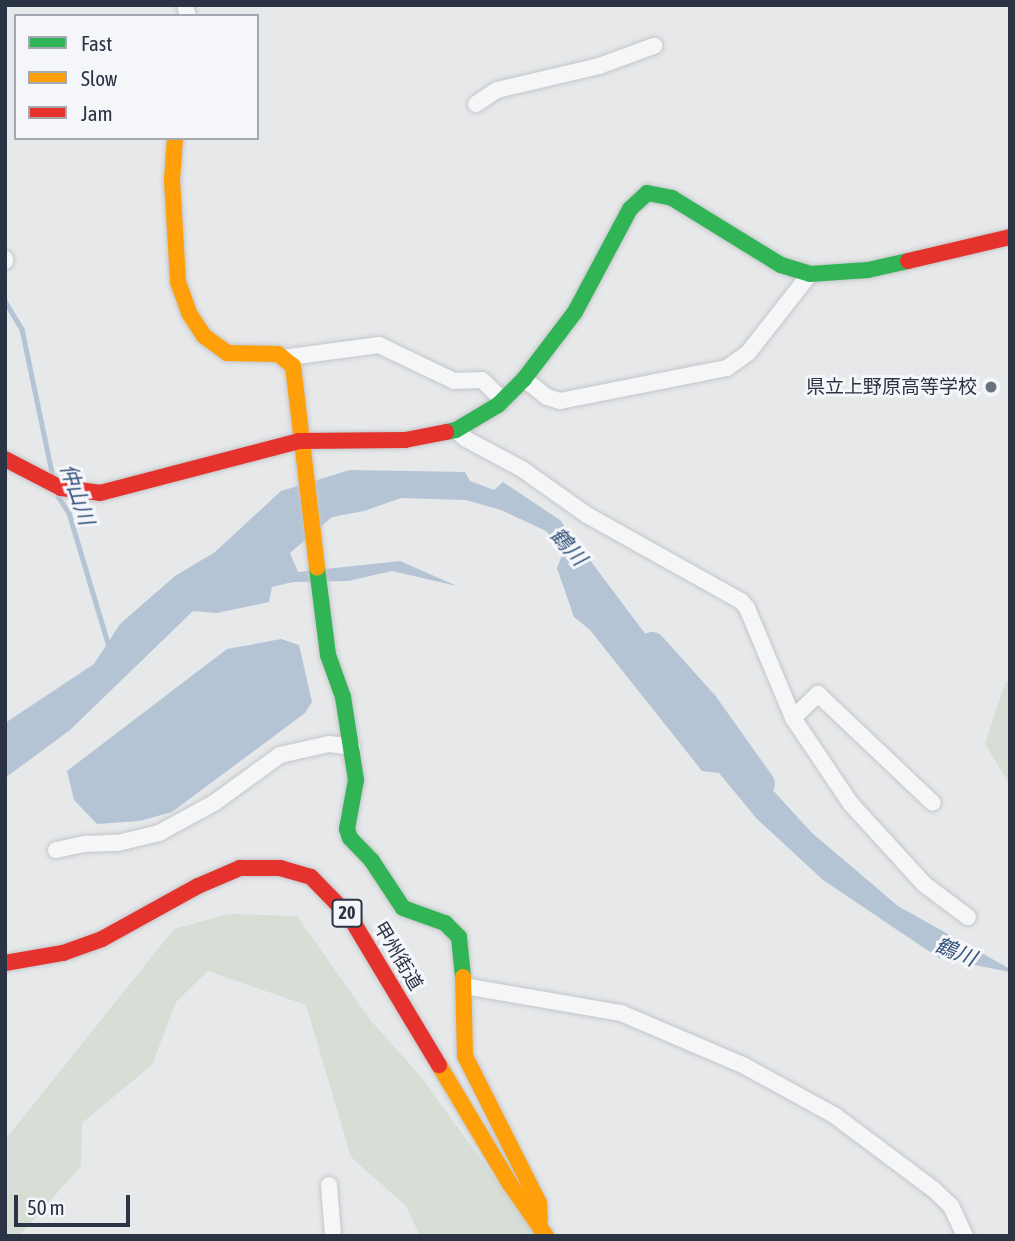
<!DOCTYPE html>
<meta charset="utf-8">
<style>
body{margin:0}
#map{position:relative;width:1015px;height:1241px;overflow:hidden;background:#e6e8ea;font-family:"Asap Condensed","Noto Sans JP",sans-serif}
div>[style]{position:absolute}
.green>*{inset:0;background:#d6ded6}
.water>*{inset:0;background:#b4c4d5}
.stream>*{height:4.5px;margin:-2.25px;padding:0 2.25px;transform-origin:2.25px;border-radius:2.25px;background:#b4c4d5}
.river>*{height:28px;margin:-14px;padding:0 14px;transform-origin:14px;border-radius:14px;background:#b4c4d5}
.roads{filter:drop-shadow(0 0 2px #c4c6c8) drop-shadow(0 0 2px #c4c6c8)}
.street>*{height:16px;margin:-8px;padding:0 8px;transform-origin:8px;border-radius:8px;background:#f5f6f7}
.fast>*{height:16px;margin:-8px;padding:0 8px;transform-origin:8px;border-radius:8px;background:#30b455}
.slow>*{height:16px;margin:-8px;padding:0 8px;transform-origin:8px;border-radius:8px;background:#ff9f0a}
.jam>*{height:16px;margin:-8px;padding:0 8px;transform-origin:8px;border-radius:8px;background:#e5322d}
.dots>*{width:19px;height:19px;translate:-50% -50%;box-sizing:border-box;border:4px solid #f4f6f9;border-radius:50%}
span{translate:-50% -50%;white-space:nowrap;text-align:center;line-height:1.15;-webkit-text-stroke:6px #f4f6f9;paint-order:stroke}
.shield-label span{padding:2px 5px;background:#f4f6f9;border:2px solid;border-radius:5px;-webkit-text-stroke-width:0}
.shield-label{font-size:18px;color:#2b3445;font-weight:700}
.poi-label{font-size:19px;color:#2b3445}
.right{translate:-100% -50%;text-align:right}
.street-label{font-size:19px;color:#2b3445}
.water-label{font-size:21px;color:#34527a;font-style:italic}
.frame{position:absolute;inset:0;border:7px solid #2b3445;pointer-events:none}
.legend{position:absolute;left:14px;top:14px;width:245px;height:126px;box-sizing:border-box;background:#f4f6f9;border:2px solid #a4a8b1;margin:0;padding:9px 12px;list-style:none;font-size:21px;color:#2b3445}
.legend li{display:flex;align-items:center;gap:14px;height:35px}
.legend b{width:35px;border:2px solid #a4a8b1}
.scale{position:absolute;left:14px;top:1195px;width:116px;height:32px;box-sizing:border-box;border:4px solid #2b3445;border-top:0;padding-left:9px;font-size:21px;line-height:24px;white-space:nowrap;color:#2b3445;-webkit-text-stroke:5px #f4f6f9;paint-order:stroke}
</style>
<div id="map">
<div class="green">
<div style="clip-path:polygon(1010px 679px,1010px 785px,985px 744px,1005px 683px)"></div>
<div style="clip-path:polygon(229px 914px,297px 916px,371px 1021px,418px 1073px,537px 1236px,420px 1236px,406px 1206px,351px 1157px,306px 1005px,208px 971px,176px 1002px,152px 1065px,82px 1123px,81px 1166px,19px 1236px,5px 1236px,5px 1140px,174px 929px)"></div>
</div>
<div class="water">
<div style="clip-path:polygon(350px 470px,465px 472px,470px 481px,494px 490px,503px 482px,560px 520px,715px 727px,812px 833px,898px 906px,1010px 969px,1010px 972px,939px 958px,823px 880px,757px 819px,719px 773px,702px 771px,590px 630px,574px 617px,557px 568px,564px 550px,546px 531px,501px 510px,466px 500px,401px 498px,364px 511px,332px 517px,290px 553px,298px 572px,400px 561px,457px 586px,392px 571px,348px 581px,293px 582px,272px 587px,269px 602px,217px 613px,193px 611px,70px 730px,5px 778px,5px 723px,94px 664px,120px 624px,175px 576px,215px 552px,281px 491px)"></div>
<div style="clip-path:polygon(281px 639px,299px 645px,312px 702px,305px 713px,172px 812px,140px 821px,97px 824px,74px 800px,67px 771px,227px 649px)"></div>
</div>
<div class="stream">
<div style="left:5px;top:301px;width:33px;rotate:59deg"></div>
<div style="left:22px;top:329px;width:151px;rotate:78.2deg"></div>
<div style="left:58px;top:496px;width:20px;rotate:57deg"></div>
<div style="left:69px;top:513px;width:139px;rotate:73.3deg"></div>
</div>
<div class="river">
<div style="left:652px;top:646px;width:78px;rotate:48.1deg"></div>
<div style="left:704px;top:704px;width:98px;rotate:54.5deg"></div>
</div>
<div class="roads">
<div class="street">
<div style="left:185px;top:5px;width:11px;rotate:75deg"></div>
<div style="left:476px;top:104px;width:25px;rotate:-34deg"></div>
<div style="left:497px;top:90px;width:105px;rotate:-13.2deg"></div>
<div style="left:599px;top:66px;width:59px;rotate:-20deg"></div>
<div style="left:5px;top:259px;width:2px;rotate:90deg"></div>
<div style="left:282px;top:358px;width:98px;rotate:-7.6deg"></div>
<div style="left:379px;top:345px;width:83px;rotate:25.6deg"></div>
<div style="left:454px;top:381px;width:28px;rotate:-2deg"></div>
<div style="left:482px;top:380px;width:29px;rotate:44deg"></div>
<div style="left:524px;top:379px;width:29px;rotate:38deg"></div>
<div style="left:547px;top:397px;width:14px;rotate:17deg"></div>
<div style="left:560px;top:401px;width:170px;rotate:-11.2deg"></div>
<div style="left:727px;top:368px;width:26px;rotate:-36deg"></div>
<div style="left:748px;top:353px;width:100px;rotate:-51.9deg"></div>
<div style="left:456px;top:430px;width:13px;rotate:42deg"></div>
<div style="left:466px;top:439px;width:64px;rotate:28.2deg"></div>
<div style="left:522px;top:469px;width:80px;rotate:35.3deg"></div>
<div style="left:587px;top:515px;width:176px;rotate:29.2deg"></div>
<div style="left:741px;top:601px;width:9px;rotate:49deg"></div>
<div style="left:747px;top:608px;width:119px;rotate:67.3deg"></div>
<div style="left:793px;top:718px;width:104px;rotate:56deg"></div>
<div style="left:851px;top:804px;width:108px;rotate:47.6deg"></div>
<div style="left:924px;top:884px;width:55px;rotate:36.9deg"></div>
<div style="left:793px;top:718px;width:35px;rotate:-44deg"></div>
<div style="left:818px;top:694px;width:158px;rotate:43.5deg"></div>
<div style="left:56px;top:850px;width:30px;rotate:-12deg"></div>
<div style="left:85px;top:844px;width:33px;rotate:-2deg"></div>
<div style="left:118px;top:843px;width:42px;rotate:-13.7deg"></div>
<div style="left:159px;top:833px;width:63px;rotate:-28.6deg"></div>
<div style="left:214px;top:803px;width:82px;rotate:-36deg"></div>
<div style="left:280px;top:755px;width:50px;rotate:-12.7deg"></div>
<div style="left:329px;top:744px;width:23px;rotate:7deg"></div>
<div style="left:464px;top:986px;width:159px;rotate:9.8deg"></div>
<div style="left:621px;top:1013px;width:133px;rotate:23.1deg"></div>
<div style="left:743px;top:1065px;width:104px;rotate:28.8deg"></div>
<div style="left:834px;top:1115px;width:124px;rotate:36.8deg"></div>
<div style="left:933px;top:1189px;width:25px;rotate:43deg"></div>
<div style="left:951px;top:1206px;width:33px;rotate:65deg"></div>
<div style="left:329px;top:1185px;width:51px;rotate:85.5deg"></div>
</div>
<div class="fast">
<div style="left:446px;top:432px;width:10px;rotate:-11deg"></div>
<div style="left:456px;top:430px;width:49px;rotate:-30.8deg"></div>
<div style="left:498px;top:405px;width:37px;rotate:-45deg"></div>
<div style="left:524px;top:379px;width:84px;rotate:-52.7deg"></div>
<div style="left:575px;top:312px;width:117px;rotate:-61.9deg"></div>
<div style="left:630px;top:209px;width:23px;rotate:-43deg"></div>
<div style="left:647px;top:193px;width:25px;rotate:11deg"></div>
<div style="left:672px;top:198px;width:128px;rotate:31.6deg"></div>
<div style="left:781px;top:265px;width:30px;rotate:17deg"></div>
<div style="left:810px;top:274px;width:58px;rotate:-3.9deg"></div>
<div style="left:868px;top:270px;width:41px;rotate:-12.7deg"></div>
<div style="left:317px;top:568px;width:88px;rotate:82.8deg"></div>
<div style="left:328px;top:655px;width:45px;rotate:70.3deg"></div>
<div style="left:343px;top:697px;width:84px;rotate:81.1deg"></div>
<div style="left:356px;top:780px;width:50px;rotate:100.4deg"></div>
<div style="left:347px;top:829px;width:9px;rotate:72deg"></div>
<div style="left:350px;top:838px;width:32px;rotate:46deg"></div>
<div style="left:372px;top:861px;width:56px;rotate:56.6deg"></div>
<div style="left:403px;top:908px;width:45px;rotate:19.7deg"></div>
<div style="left:445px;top:923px;width:20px;rotate:45deg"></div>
<div style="left:459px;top:937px;width:40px;rotate:84.3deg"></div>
</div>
<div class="slow">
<div style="left:175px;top:138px;width:42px;rotate:94.1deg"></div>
<div style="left:172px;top:180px;width:102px;rotate:86.6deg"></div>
<div style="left:178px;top:282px;width:33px;rotate:70deg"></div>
<div style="left:189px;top:313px;width:27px;rotate:57deg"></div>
<div style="left:204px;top:336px;width:29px;rotate:36deg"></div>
<div style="left:227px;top:353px;width:51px;rotate:1.1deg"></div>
<div style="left:278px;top:354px;width:19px;rotate:39deg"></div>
<div style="left:293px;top:366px;width:203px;rotate:83.2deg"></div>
<div style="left:463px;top:977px;width:79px;rotate:88.5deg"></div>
<div style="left:465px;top:1056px;width:165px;rotate:63.3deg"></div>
<div style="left:539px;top:1203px;width:17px;rotate:87deg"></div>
<div style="left:439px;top:1065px;width:139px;rotate:59.2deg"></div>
<div style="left:510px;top:1184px;width:63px;rotate:55.3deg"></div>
</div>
<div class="jam">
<div style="left:908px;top:261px;width:105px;rotate:-13.2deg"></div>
<div style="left:5px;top:459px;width:63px;rotate:27.4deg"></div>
<div style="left:61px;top:488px;width:39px;rotate:7deg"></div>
<div style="left:100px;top:493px;width:206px;rotate:-14.6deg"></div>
<div style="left:299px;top:441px;width:106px;rotate:-0.5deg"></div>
<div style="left:405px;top:440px;width:42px;rotate:-11deg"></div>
<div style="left:5px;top:963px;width:59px;rotate:-9.8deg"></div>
<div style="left:63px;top:953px;width:41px;rotate:-19.7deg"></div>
<div style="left:102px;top:939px;width:110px;rotate:-28.9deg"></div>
<div style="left:198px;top:886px;width:46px;rotate:-23.2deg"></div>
<div style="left:240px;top:868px;width:40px"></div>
<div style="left:280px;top:868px;width:32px;rotate:16deg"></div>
<div style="left:311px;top:877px;width:56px;rotate:45.7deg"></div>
<div style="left:350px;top:917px;width:173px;rotate:59deg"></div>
</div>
</div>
<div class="dots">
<div style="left:991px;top:387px;background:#6c737f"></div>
</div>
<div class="shield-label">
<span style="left:347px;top:913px">20</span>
</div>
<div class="poi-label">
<span class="right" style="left:977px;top:387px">県立上野原高等学校</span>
</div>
<div class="street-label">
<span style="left:398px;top:956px;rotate:59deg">甲州街道</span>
</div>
<div class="water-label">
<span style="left:78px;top:494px;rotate:71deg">仲山川</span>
<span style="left:569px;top:546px;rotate:48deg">鶴川</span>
<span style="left:956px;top:951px;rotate:22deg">鶴川</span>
</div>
<div class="frame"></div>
<ul class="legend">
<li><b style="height:9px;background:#30b455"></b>Fast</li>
<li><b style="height:9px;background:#ff9f0a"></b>Slow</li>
<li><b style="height:9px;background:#e5322d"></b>Jam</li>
</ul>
<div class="scale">50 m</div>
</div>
